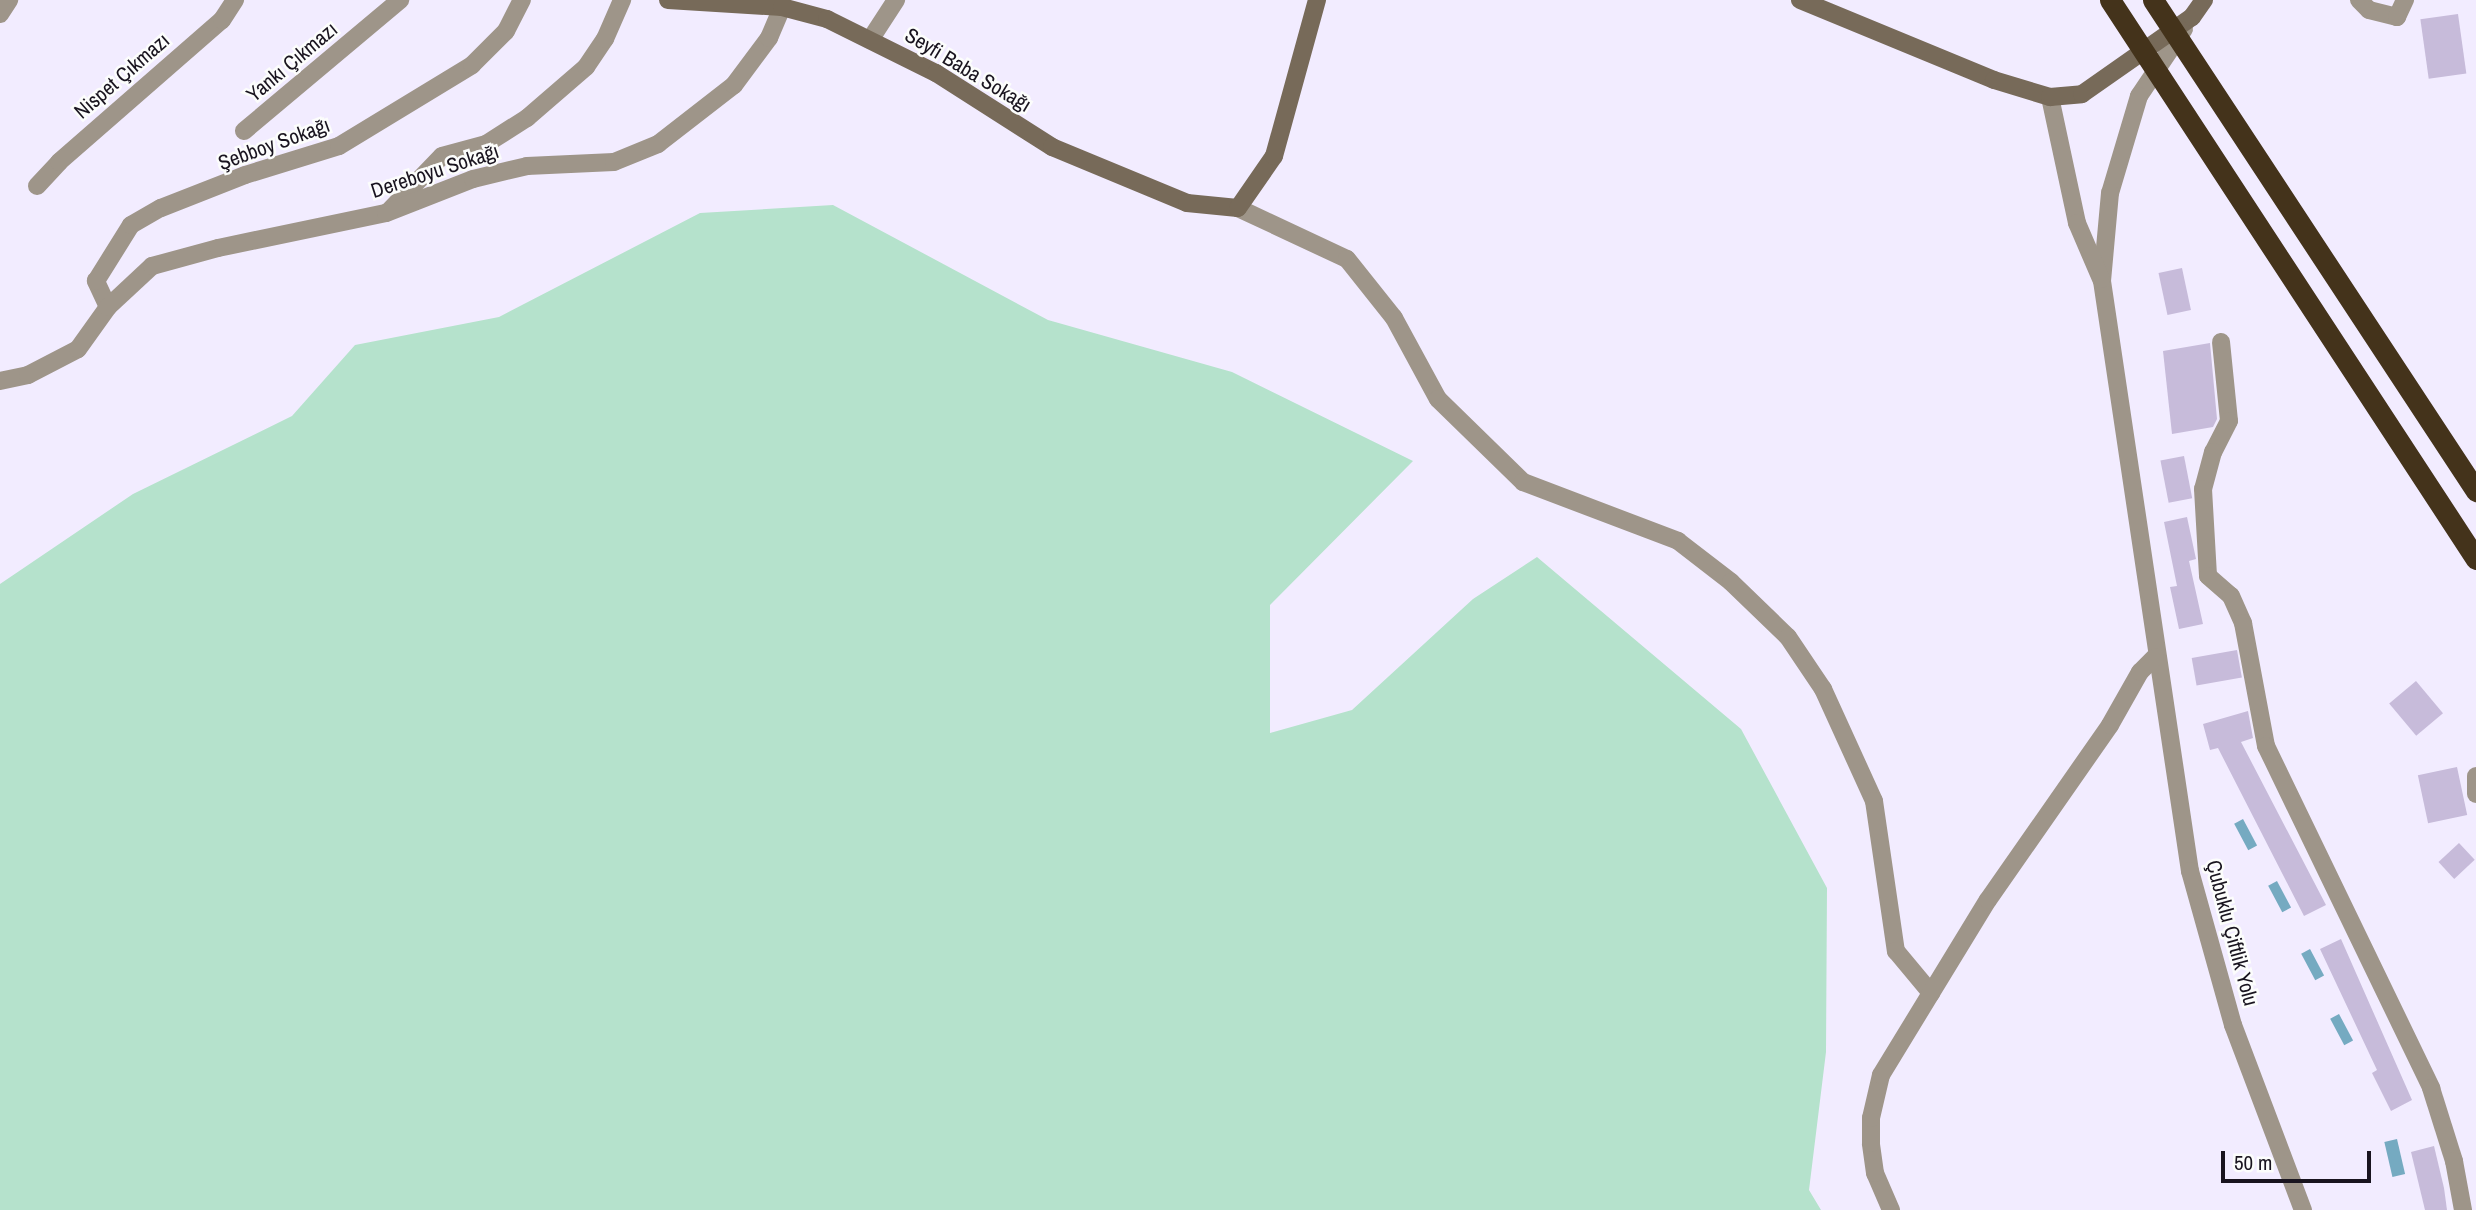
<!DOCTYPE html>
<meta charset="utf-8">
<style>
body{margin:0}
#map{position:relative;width:2476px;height:1210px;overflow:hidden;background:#f2ecff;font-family:"Archivo Narrow",sans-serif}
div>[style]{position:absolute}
.green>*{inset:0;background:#b5e2cc}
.water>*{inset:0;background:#75aac1;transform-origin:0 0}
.building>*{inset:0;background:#c7bbda;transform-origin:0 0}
.street>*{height:18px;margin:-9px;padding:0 9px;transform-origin:9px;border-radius:9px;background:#9e9589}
.secondary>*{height:18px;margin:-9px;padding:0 9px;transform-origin:9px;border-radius:9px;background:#776a59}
.highway-bridge>*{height:21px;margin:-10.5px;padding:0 10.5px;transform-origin:10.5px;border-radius:10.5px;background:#44331b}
span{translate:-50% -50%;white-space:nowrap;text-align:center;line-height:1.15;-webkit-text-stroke:5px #fcfdfc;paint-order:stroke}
.street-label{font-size:21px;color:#19141f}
.scale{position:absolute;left:2221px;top:1151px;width:150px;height:32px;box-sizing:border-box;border:4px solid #19141f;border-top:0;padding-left:9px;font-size:21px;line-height:24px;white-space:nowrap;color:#19141f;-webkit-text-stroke:5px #fcfdfc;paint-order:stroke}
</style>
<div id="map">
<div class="green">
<div style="clip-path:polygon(833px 205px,1048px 320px,1232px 372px,1413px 461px,1270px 605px,1270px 733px,1352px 710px,1473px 599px,1537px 557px,1741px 729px,1827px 888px,1826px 1052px,1809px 1190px,1821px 1210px,0 1210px,0 584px,133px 494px,292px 416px,355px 345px,499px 317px,700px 213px)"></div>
</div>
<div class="water">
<div style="left:2243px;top:819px;width:30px;height:10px;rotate:62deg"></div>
<div style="left:2277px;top:881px;width:30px;height:10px;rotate:62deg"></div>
<div style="left:2310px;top:949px;width:30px;height:10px;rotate:62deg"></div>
<div style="left:2339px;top:1014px;width:30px;height:10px;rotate:62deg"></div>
<div style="left:2397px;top:1139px;width:36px;height:13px;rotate:77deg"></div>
</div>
<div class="building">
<div style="left:2458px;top:14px;width:60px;height:38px;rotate:82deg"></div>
<div style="left:2182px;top:268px;width:43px;height:24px;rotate:78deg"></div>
<div style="clip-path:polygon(2210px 343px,2217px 419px,2213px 427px,2172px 434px,2163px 351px)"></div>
<div style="left:2184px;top:456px;width:43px;height:24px;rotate:79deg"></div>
<div style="clip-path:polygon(2187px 517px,2196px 559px,2189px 561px,2203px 624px,2179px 629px,2170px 587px,2177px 586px,2164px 522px)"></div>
<div style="left:2237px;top:650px;width:28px;height:46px;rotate:80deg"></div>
<div style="left:2416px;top:681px;width:42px;height:35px;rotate:50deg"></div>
<div style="clip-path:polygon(2248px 711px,2253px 738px,2241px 742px,2326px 905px,2304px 916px,2218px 748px,2210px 750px,2203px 724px)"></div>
<div style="left:2457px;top:767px;width:49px;height:40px;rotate:78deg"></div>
<div style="left:2459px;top:843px;width:23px;height:28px;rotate:47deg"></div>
<div style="clip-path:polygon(2341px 939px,2412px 1100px,2391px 1111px,2372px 1073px,2377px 1070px,2320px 949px)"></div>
<div style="clip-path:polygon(2434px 1146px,2444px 1188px,2447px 1210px,2425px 1210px,2411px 1152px)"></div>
</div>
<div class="street">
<div style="left:2359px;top:0;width:14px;rotate:45deg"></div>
<div style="left:2369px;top:10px;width:29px;rotate:14deg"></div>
<div style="left:2397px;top:17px;width:19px;rotate:-65deg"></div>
<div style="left:0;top:14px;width:17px;rotate:-57deg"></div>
<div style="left:2184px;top:29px;width:81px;rotate:123.9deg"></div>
<div style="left:2139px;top:96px;width:101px;rotate:106.6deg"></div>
<div style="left:2110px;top:193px;width:88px;rotate:95.2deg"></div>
<div style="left:2102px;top:281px;width:597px;rotate:81.52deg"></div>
<div style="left:2190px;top:871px;width:160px;rotate:74.4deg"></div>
<div style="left:2233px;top:1025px;width:198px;rotate:69.3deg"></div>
<div style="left:870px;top:40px;width:48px;rotate:-57deg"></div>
<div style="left:2050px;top:97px;width:129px;rotate:77.9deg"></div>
<div style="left:2077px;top:223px;width:61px;rotate:66.8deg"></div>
<div style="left:244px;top:131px;width:204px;rotate:-40deg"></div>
<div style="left:37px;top:186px;width:33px;rotate:-47deg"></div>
<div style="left:59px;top:162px;width:216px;rotate:-41.1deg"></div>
<div style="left:222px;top:20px;width:24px;rotate:-57deg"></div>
<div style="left:1238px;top:208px;width:120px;rotate:25.1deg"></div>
<div style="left:1347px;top:259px;width:75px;rotate:51.5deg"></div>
<div style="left:1394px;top:318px;width:92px;rotate:61.5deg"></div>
<div style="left:1438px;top:399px;width:119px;rotate:44.3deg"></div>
<div style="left:1523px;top:482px;width:166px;rotate:20.8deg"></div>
<div style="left:1678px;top:541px;width:67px;rotate:37.7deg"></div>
<div style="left:1731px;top:582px;width:79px;rotate:44deg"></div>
<div style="left:1788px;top:637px;width:63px;rotate:56.1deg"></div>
<div style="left:1823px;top:689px;width:123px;rotate:65.5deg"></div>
<div style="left:1874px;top:801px;width:152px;rotate:81.7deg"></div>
<div style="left:1896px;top:951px;width:55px;rotate:50.2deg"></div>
<div style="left:389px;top:211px;width:76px;rotate:-46.1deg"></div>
<div style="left:442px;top:156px;width:46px;rotate:-15.3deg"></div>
<div style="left:486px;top:144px;width:49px;rotate:-32.4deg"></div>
<div style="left:527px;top:118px;width:78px;rotate:-40.8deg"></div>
<div style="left:586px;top:67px;width:34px;rotate:-56deg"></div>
<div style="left:605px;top:39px;width:43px;rotate:-66.4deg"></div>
<div style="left:108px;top:307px;width:29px;rotate:-115deg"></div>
<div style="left:96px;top:281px;width:66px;rotate:-58deg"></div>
<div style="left:131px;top:225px;width:34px;rotate:-30deg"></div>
<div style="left:161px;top:208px;width:90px;rotate:-21.4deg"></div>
<div style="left:245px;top:175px;width:98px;rotate:-17.1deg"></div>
<div style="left:339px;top:146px;width:156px;rotate:-31.3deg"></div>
<div style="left:472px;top:65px;width:48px;rotate:-45deg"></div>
<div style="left:506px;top:31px;width:35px;rotate:-63deg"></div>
<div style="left:2221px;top:342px;width:79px;rotate:84.2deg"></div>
<div style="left:2229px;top:421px;width:35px;rotate:117deg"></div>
<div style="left:2213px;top:452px;width:38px;rotate:105deg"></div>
<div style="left:2203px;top:489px;width:87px;rotate:86.7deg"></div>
<div style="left:2208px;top:576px;width:30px;rotate:41deg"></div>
<div style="left:2231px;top:596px;width:30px;rotate:66deg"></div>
<div style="left:2243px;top:623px;width:125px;rotate:79.4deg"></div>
<div style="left:2266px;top:746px;width:380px;rotate:64.2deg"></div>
<div style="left:2431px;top:1088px;width:77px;rotate:72.5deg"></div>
<div style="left:2454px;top:1161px;width:50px;rotate:79.6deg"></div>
<div style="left:0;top:381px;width:29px;rotate:-12deg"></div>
<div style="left:28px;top:375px;width:56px;rotate:-27.5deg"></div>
<div style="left:78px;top:349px;width:52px;rotate:-54.5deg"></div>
<div style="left:108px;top:307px;width:60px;rotate:-43deg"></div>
<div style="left:152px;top:266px;width:68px;rotate:-15.3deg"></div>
<div style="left:218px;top:248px;width:172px;rotate:-11.8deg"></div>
<div style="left:386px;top:213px;width:93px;rotate:-21.3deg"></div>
<div style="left:473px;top:179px;width:56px;rotate:-13.5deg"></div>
<div style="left:527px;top:166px;width:87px;rotate:-2.6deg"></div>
<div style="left:614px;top:162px;width:48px;rotate:-22.2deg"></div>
<div style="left:658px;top:144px;width:96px;rotate:-37.8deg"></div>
<div style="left:734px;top:85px;width:59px;rotate:-53.3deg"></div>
<div style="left:769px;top:38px;width:34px;rotate:-67deg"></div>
<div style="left:782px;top:7px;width:10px;rotate:-135deg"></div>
<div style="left:2476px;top:776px;width:18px;rotate:90deg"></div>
<div style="left:1891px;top:1210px;width:40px;rotate:-113.4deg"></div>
<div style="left:1875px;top:1173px;width:30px;rotate:-98deg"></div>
<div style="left:1871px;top:1143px;width:25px;rotate:-90deg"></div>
<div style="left:1871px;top:1118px;width:44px;rotate:-76.9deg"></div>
<div style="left:1881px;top:1075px;width:205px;rotate:-58.6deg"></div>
<div style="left:1988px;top:900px;width:213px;rotate:-55.1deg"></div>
<div style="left:2110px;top:725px;width:61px;rotate:-60.5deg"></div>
<div style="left:2140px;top:672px;width:21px;rotate:-45deg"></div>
</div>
<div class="secondary">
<div style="left:668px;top:0;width:114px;rotate:3.5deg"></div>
<div style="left:782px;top:7px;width:47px;rotate:14.9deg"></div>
<div style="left:827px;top:19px;width:122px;rotate:26.4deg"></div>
<div style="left:936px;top:73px;width:138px;rotate:32.5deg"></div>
<div style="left:1052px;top:147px;width:146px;rotate:22.5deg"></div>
<div style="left:1187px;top:203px;width:51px;rotate:5.6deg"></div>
<div style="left:1238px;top:208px;width:63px;rotate:-55.3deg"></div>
<div style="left:1274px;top:156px;width:162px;rotate:-74.6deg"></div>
<div style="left:1800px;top:0;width:210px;rotate:22.4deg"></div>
<div style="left:1994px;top:80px;width:59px;rotate:16.9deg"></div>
<div style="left:2050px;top:97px;width:32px;rotate:-5deg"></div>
<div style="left:2082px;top:94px;width:134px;rotate:-35deg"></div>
<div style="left:2192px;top:17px;width:21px;rotate:-55deg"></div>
</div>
<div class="highway-bridge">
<div style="left:2110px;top:0;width:668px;rotate:56.79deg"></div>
<div style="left:2153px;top:0;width:588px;rotate:56.66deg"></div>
</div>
<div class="street-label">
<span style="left:292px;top:62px;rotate:-40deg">Yankı Çıkmazı</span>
<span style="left:968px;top:70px;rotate:31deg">Seyfi Baba Sokağı</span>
<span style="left:122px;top:76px;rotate:-41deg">Nispet Çıkmazı</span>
<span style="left:274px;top:144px;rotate:-20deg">Şebboy Sokağı</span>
<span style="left:435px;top:171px;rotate:-18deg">Dereboyu Sokağı</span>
<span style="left:2232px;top:933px;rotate:75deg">Çubuklu Çiftlik Yolu</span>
</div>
<div class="scale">50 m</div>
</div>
